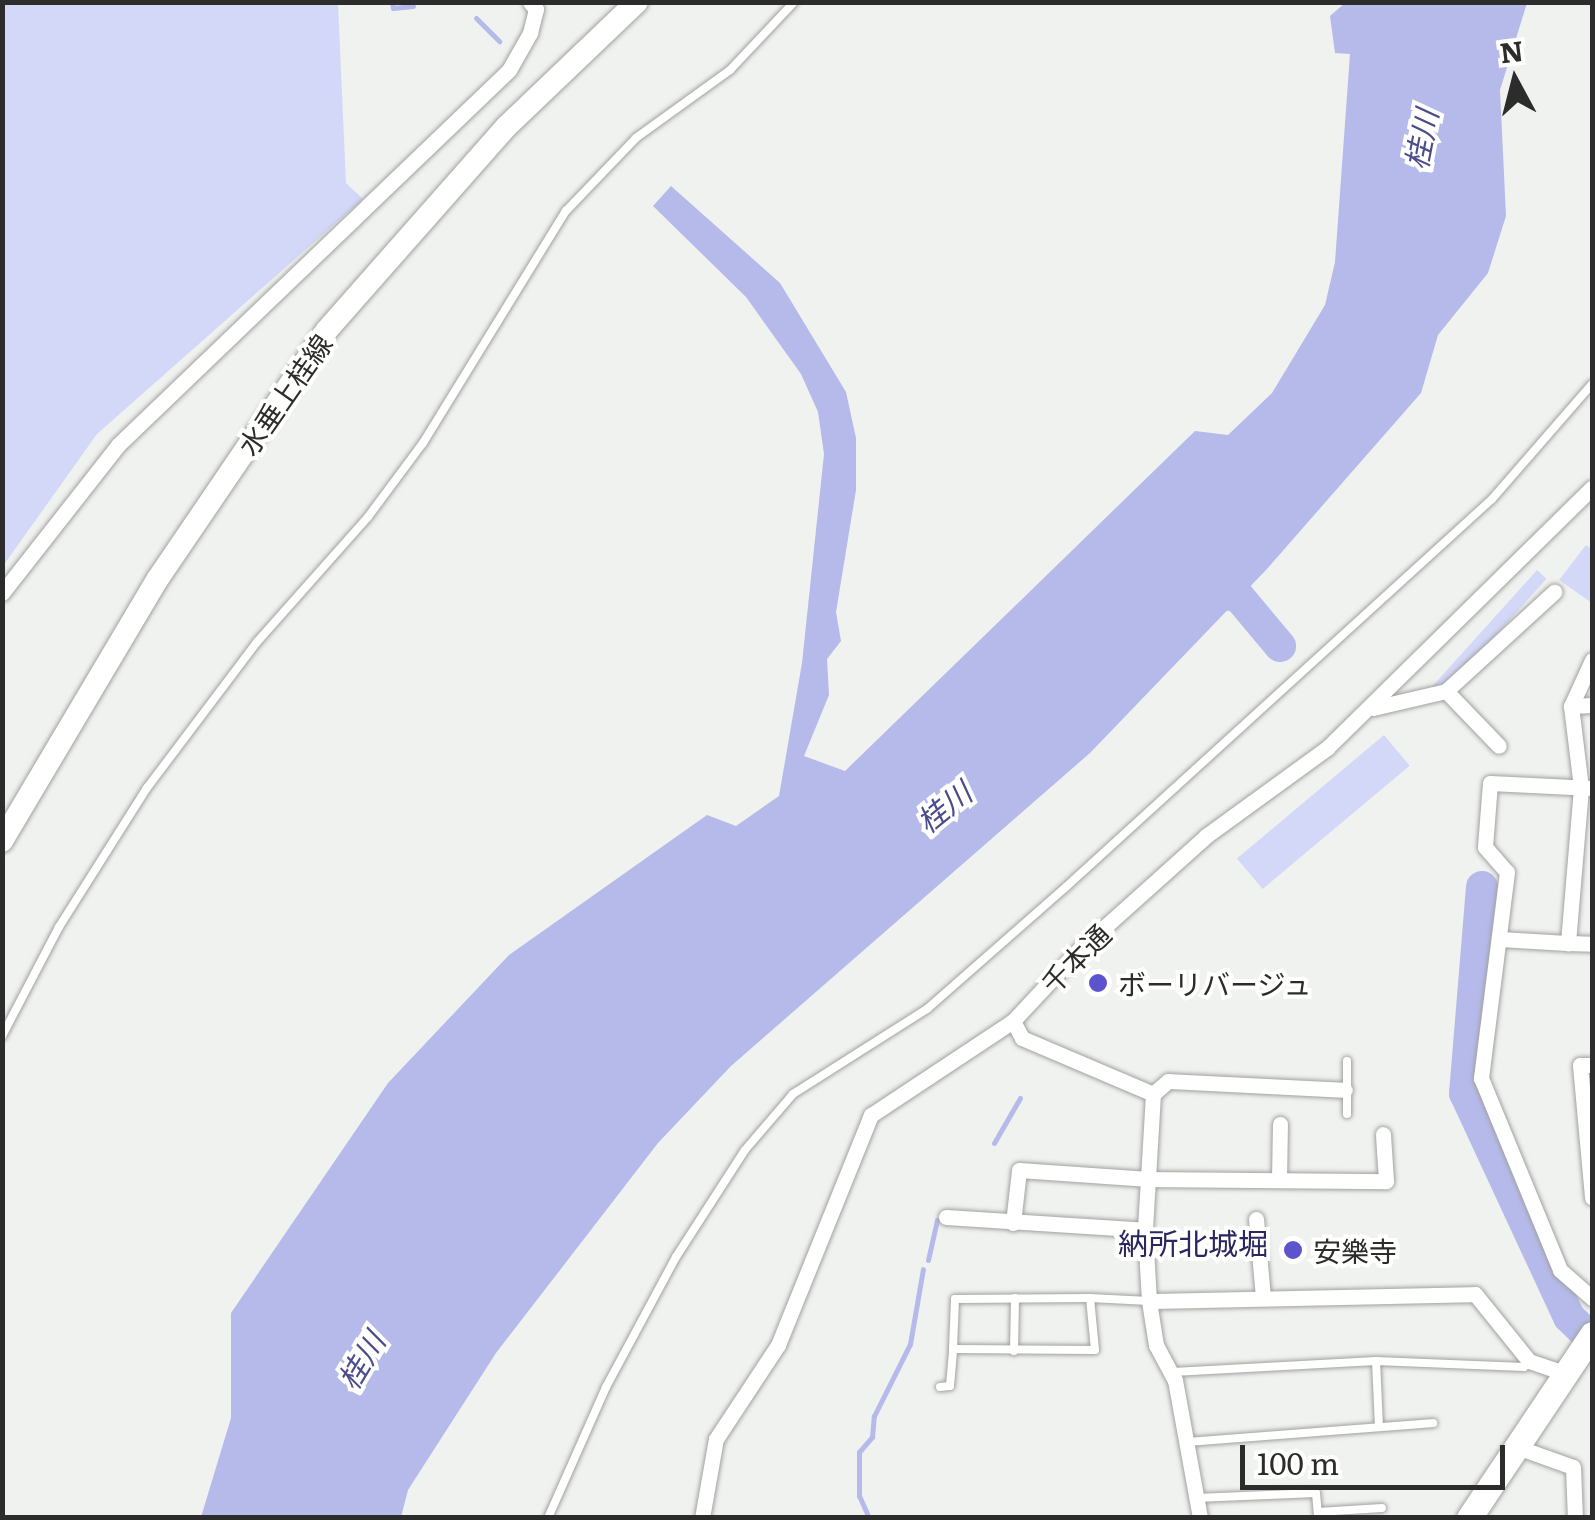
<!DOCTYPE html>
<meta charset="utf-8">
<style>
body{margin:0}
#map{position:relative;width:1595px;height:1520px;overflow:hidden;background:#f0f2ef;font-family:Literata,"Noto Sans JP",serif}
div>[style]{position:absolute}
.green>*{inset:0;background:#d4d8f8;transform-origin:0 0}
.water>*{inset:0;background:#b5baeb}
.stream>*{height:5px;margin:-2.5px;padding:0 2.5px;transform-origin:2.5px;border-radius:2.5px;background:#b5baeb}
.river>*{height:32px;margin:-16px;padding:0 16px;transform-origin:16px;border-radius:16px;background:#b5baeb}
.roads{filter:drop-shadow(0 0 2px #a1a2a0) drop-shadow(0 0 2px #a1a2a0)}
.lane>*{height:8px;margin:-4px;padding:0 4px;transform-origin:4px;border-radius:4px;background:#fff}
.street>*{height:15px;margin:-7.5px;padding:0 7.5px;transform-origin:7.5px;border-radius:7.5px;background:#fff}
.secondary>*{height:22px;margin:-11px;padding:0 11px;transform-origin:11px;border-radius:11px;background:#fff}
.primary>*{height:25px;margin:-12.5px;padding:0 12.5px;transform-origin:12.5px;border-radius:12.5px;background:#fff}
.dots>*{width:28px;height:28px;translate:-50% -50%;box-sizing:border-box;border:5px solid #fffffe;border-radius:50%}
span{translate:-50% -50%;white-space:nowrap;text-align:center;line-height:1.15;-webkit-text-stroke:8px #fffffe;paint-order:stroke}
.street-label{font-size:28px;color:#2b2c2b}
.poi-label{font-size:28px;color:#2b2c2b}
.left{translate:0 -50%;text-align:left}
.water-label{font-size:30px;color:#4b4c8b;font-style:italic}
.neighbourhood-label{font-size:30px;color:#292660}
.frame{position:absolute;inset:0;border:5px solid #2b2c2b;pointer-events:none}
.north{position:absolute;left:1465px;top:30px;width:100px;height:100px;-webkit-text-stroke:8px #fffffe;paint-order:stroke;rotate:353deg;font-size:28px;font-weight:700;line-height:40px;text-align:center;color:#2b2c2b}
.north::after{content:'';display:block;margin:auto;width:35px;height:45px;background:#2b2c2b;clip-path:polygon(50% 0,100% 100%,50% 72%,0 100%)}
.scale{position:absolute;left:1240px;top:1445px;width:265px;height:45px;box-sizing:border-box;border:5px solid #2b2c2b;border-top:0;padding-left:12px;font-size:30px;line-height:35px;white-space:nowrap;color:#2b2c2b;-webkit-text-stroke:8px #fffffe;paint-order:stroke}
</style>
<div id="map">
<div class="green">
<div style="clip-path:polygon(3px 2px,338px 3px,346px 183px,363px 199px,97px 434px,3px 566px)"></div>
<div style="clip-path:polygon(1586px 545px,1592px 549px,1592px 603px,1559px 580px)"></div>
<div style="left:1537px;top:570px;width:13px;height:157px;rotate:42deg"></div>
<div style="left:1384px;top:735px;width:40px;height:192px;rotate:50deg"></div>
</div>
<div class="water">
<div style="clip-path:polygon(1345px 3px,1527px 3px,1500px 90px,1506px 216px,1488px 273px,1438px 335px,1421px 393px,1266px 570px,1090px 753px,731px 1066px,658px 1143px,496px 1353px,408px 1490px,401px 1517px,201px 1517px,231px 1418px,231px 1313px,388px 1083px,509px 955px,707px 815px,736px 826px,779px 796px,802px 663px,824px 454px,818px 412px,801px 374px,746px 297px,653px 206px,671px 186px,780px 283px,846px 392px,856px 438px,856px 490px,836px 612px,841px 641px,827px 659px,829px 695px,804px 756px,845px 771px,1195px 431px,1228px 435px,1272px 393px,1325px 305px,1335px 262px,1350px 54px,1335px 53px,1330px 16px)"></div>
</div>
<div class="stream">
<div style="left:392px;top:2px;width:6px;rotate:81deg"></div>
<div style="left:393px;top:8px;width:20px;rotate:-6deg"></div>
<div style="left:476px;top:18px;width:33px;rotate:45deg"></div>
<div style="left:994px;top:1143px;width:52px;rotate:-60deg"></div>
<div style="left:928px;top:1260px;width:41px;rotate:-77.3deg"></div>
<div style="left:869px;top:1518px;width:24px;rotate:-114deg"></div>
<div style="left:859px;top:1496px;width:44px;rotate:-90deg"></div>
<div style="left:859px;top:1452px;width:20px;rotate:-49deg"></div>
<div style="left:872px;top:1437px;width:21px;rotate:-85deg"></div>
<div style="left:874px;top:1416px;width:80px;rotate:-63.4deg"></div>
<div style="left:910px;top:1344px;width:76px;rotate:-80.2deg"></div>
</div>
<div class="river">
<div style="left:1199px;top:587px;width:41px;rotate:14deg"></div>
<div style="left:1239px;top:597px;width:64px;rotate:50.1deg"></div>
<div style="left:1482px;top:887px;width:207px;rotate:94.7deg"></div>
<div style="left:1465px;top:1093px;width:247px;rotate:65.1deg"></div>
<div style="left:1569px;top:1317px;width:32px;rotate:44deg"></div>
</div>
<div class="roads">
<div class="lane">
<div style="left:2px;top:1036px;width:123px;rotate:-62.4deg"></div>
<div style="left:59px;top:927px;width:165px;rotate:-57.7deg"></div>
<div style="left:147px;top:788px;width:183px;rotate:-53deg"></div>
<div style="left:257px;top:642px;width:167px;rotate:-48.4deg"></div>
<div style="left:368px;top:517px;width:92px;rotate:-53.4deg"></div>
<div style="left:423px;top:443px;width:273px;rotate:-58.4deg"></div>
<div style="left:566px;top:211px;width:101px;rotate:-46.2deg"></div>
<div style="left:636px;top:138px;width:116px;rotate:-35.9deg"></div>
<div style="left:730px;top:70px;width:93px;rotate:-46.7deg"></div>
<div style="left:1347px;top:1114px;width:53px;rotate:-90deg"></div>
<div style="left:1090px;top:1298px;width:52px;rotate:84.5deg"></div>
<div style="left:1095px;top:1350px;width:142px;rotate:-179.6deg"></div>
<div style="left:953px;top:1349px;width:50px;rotate:-87.7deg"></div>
<div style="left:955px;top:1299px;width:135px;rotate:-0.4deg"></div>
<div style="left:1090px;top:1298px;width:59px;rotate:2.9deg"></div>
<div style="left:1014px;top:1351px;width:53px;rotate:-88.9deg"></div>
<div style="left:1376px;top:1361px;width:66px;rotate:87.4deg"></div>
<div style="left:1173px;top:1372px;width:203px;rotate:-3.1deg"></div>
<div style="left:1376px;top:1361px;width:148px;rotate:2.3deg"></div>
<div style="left:1524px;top:1367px;width:8px;rotate:-50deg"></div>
<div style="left:940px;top:1387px;width:10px;rotate:-6deg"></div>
<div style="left:950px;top:1386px;width:37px;rotate:-85deg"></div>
<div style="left:1188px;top:1442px;width:246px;rotate:-4.4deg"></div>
<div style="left:1196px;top:1498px;width:120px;rotate:-2.4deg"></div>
<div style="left:1316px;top:1493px;width:25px;rotate:85deg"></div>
<div style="left:1318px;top:1512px;width:64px;rotate:-3.6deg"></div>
<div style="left:548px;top:1518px;width:143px;rotate:-66.1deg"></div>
<div style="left:606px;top:1387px;width:148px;rotate:-61.7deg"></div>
<div style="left:676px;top:1257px;width:127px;rotate:-57.2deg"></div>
<div style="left:745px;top:1150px;width:74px;rotate:-49.4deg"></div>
<div style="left:793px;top:1094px;width:159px;rotate:-32.4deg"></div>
<div style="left:927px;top:1009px;width:186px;rotate:-41.3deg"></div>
<div style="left:1067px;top:886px;width:575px;rotate:-42.32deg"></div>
<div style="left:1492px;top:499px;width:152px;rotate:-49deg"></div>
</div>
<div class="street">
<div style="left:2px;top:593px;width:188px;rotate:-51.9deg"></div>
<div style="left:118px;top:445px;width:542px;rotate:-43.8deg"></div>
<div style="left:509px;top:70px;width:43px;rotate:-60.4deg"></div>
<div style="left:530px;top:33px;width:25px;rotate:-76deg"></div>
<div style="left:536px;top:9px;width:9px;rotate:-131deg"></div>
<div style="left:1592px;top:660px;width:51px;rotate:114.5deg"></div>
<div style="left:1571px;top:706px;width:83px;rotate:83deg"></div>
<div style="left:1581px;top:788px;width:156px;rotate:94.8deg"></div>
<div style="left:1568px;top:943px;width:24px;rotate:2deg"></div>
<div style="left:1446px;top:691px;width:76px;rotate:46.1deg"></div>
<div style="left:1571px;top:706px;width:21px;rotate:-3deg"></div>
<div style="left:1373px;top:708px;width:75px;rotate:-13.1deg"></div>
<div style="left:1446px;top:691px;width:147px;rotate:-42.5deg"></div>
<div style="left:1592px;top:788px;width:102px;rotate:-177.2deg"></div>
<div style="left:1490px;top:783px;width:64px;rotate:94.5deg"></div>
<div style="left:1485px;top:847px;width:33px;rotate:49deg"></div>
<div style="left:1507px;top:872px;width:208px;rotate:97.2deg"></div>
<div style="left:1481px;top:1078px;width:208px;rotate:67.6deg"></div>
<div style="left:1560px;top:1270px;width:43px;rotate:41.2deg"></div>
<div style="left:1499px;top:939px;width:69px;rotate:3.3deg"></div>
<div style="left:1013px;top:1021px;width:19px;rotate:62deg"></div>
<div style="left:1022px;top:1038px;width:142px;rotate:23.1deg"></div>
<div style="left:1153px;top:1094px;width:136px;rotate:93.4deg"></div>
<div style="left:1145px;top:1230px;width:71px;rotate:86.8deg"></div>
<div style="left:1149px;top:1301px;width:45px;rotate:81deg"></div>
<div style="left:1156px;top:1345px;width:40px;rotate:62deg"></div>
<div style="left:1175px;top:1380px;width:140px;rotate:79.7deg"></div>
<div style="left:1592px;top:1065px;width:12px;rotate:180deg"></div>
<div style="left:1580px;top:1065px;width:133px;rotate:84.8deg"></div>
<div style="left:1153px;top:1094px;width:20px;rotate:-41deg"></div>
<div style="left:1168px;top:1081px;width:177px;rotate:2.9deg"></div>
<div style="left:1279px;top:1180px;width:56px;rotate:-89deg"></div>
<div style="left:946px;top:1217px;width:199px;rotate:3.7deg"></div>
<div style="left:1256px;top:1219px;width:79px;rotate:84.9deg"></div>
<div style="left:1013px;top:1223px;width:53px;rotate:-83.5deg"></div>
<div style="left:1019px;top:1170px;width:130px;rotate:4deg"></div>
<div style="left:1149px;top:1179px;width:237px;rotate:0.5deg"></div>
<div style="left:1386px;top:1181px;width:47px;rotate:-93.7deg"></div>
<div style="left:1149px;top:1301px;width:326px;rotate:-1.2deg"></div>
<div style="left:1475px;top:1294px;width:86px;rotate:51.1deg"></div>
<div style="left:1529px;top:1361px;width:39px;rotate:19deg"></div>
<div style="left:1517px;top:1447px;width:59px;rotate:19.7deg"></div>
<div style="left:1573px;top:1467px;width:51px;rotate:87.8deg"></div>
<div style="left:702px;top:1518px;width:80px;rotate:-80deg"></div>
<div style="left:716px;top:1439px;width:113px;rotate:-56.6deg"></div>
<div style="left:778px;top:1345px;width:248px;rotate:-68deg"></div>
<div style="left:871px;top:1115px;width:170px;rotate:-33.5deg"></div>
<div style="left:1013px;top:1021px;width:96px;rotate:-47.1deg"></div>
<div style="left:1078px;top:951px;width:172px;rotate:-41.9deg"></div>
<div style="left:1206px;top:836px;width:150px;rotate:-36deg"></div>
<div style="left:1327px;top:748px;width:371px;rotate:-44.5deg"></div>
</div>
<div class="secondary">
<div style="left:2px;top:841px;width:304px;rotate:-59.3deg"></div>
<div style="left:157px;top:580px;width:302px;rotate:-55.8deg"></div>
<div style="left:327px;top:330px;width:271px;rotate:-48.6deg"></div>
<div style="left:506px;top:127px;width:181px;rotate:-43.7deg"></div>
</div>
<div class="primary">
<div style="left:1469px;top:1518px;width:221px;rotate:-56.2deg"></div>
</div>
</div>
<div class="dots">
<div style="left:1098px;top:983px;background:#5b54cc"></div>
<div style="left:1293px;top:1250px;background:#5b54cc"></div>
</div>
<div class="street-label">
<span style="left:284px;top:394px;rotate:-55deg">水垂上桂線</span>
<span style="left:1075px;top:958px;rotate:-45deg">千本通</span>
</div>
<div class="poi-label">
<span class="left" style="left:1118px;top:983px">ボーリバージュ</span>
<span class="left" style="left:1313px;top:1250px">安樂寺</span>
</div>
<div class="water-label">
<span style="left:1420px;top:139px;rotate:-79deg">桂川</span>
<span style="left:943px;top:806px;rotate:-39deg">桂川</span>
<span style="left:360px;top:1360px;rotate:-59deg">桂川</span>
</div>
<div class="neighbourhood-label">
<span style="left:1193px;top:1242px">納所北城堀</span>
</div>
<div class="frame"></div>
<div class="north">N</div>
<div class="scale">100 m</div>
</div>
